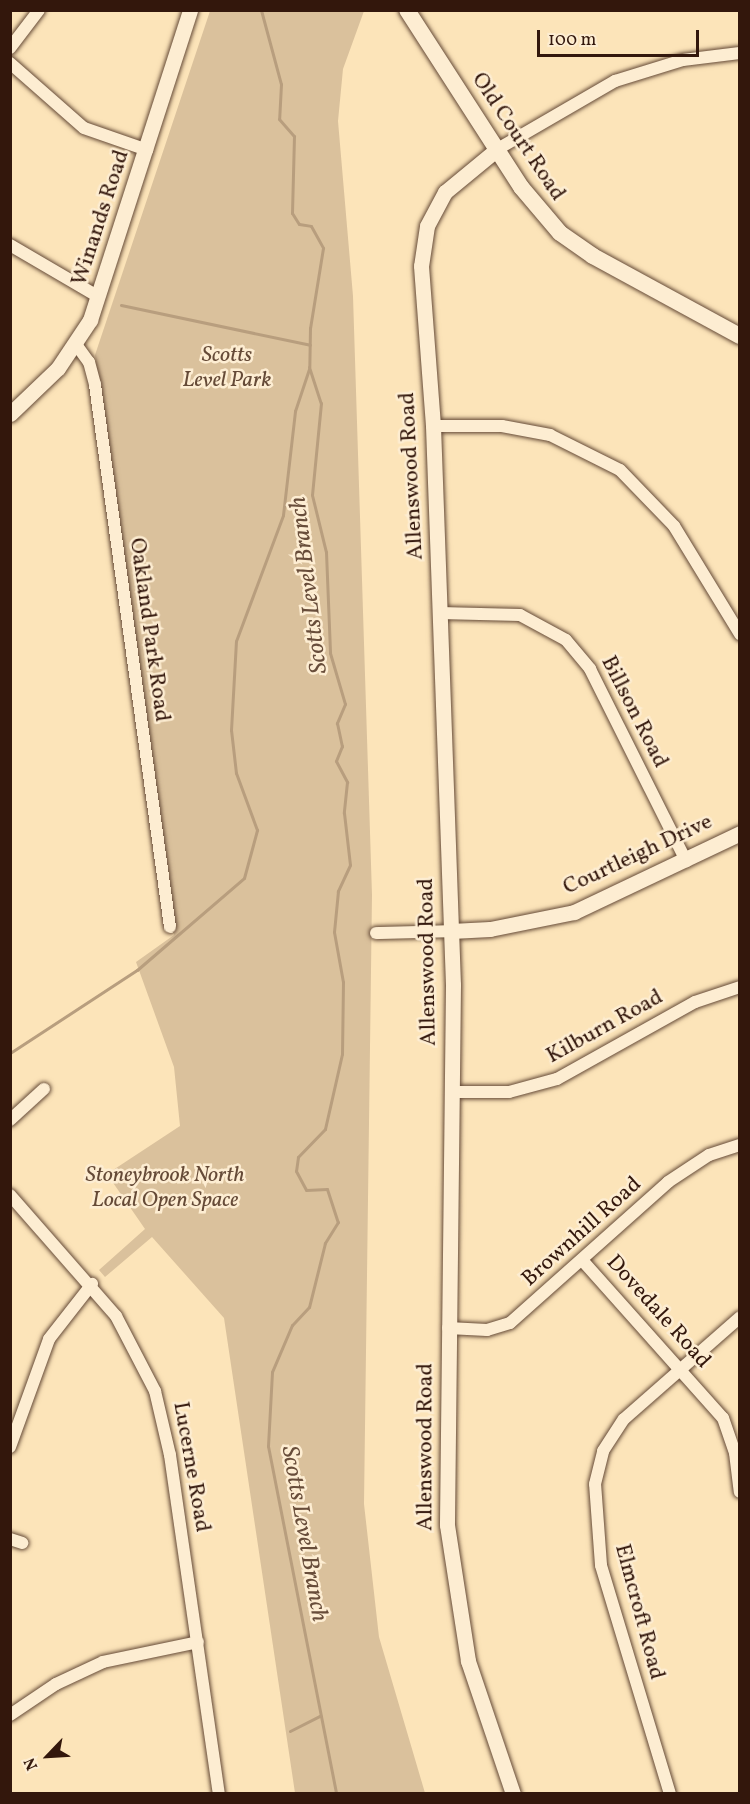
<!DOCTYPE html>
<style>
body{margin:0}
#map{position:relative;width:750px;height:1804px;overflow:hidden;background:#fce4b9;font-family:Vollkorn,serif}
div>[style]{position:absolute}
.green>*{inset:0;background:#dac19c}
.stream>*{height:3px;margin:-1.5px;padding:0 1.5px;transform-origin:1.5px;border-radius:1.5px;background:#b89e7e}
.roads{filter:drop-shadow(0 0 2px #654a37) drop-shadow(0 0 2px #654a37)}
.minor>*{height:12px;margin:-6px;padding:0 6px;transform-origin:6px;border-radius:6px;background:#fdedd2}
.tertiary>*{height:15px;margin:-7.5px;padding:0 7.5px;transform-origin:7.5px;border-radius:7.5px;background:#fdedd2}
.secondary>*{height:16px;margin:-8px;padding:0 8px;transform-origin:8px;border-radius:8px;background:#fdedd2}
span{translate:-50% -50%;white-space:nowrap;text-align:center;line-height:1.15;-webkit-text-stroke:5px #fdedd2;paint-order:stroke}
.street-label{font-size:22px;color:#33170c}
.park-label{font-size:22px;color:#654a37;font-style:italic}
.water-label{font-size:24px;color:#684d3a;font-style:italic}
.frame{position:absolute;inset:0;border:12px solid #33170c;pointer-events:none}
.north{position:absolute;left:18px;top:1726px;width:60px;height:60px;-webkit-text-stroke:4px #fdedd2;paint-order:stroke;rotate:245deg;font-size:16px;font-weight:700;line-height:24px;text-align:center;color:#33170c}
.north::after{content:'';display:block;margin:auto;width:21px;height:27px;background:#33170c;clip-path:polygon(50% 0,100% 100%,50% 72%,0 100%)}
.scale{position:absolute;left:537px;top:30px;width:162px;height:27px;box-sizing:border-box;border:3px solid #33170c;border-top:0;padding-left:8px;font-size:18px;line-height:21px;white-space:nowrap;color:#33170c;-webkit-text-stroke:4px #fdedd2;paint-order:stroke}
</style>
<div id="map">
<div class="green">
<div style="clip-path:polygon(210px 11px,364px 11px,343px 69px,338px 121px,353px 296px,372px 895px,364px 1504px,379px 1637px,425px 1793px,295px 1793px,224px 1318px,152px 1237px,105px 1277px,99px 1270px,145px 1229px,107px 1174px,180px 1126px,174px 1067px,136px 962px,174px 935px,95px 355px)"></div>
</div>
<div class="stream">
<div style="left:261px;top:10px;width:77px;rotate:74.9deg"></div>
<div style="left:281px;top:84px;width:35px;rotate:93deg"></div>
<div style="left:279px;top:119px;width:23px;rotate:49deg"></div>
<div style="left:294px;top:136px;width:77px;rotate:91.5deg"></div>
<div style="left:292px;top:213px;width:13px;rotate:58deg"></div>
<div style="left:299px;top:224px;width:12px;rotate:9deg"></div>
<div style="left:311px;top:226px;width:25px;rotate:61deg"></div>
<div style="left:323px;top:248px;width:81px;rotate:99.2deg"></div>
<div style="left:310px;top:328px;width:39px;rotate:91deg"></div>
<div style="left:309px;top:367px;width:38px;rotate:72deg"></div>
<div style="left:321px;top:403px;width:92px;rotate:95.6deg"></div>
<div style="left:312px;top:495px;width:59px;rotate:76.2deg"></div>
<div style="left:326px;top:552px;width:101px;rotate:87.7deg"></div>
<div style="left:330px;top:653px;width:53px;rotate:73.6deg"></div>
<div style="left:345px;top:704px;width:21px;rotate:113deg"></div>
<div style="left:337px;top:723px;width:24px;rotate:78deg"></div>
<div style="left:342px;top:746px;width:16px;rotate:112deg"></div>
<div style="left:336px;top:761px;width:24px;rotate:62deg"></div>
<div style="left:347px;top:782px;width:31px;rotate:96deg"></div>
<div style="left:344px;top:813px;width:52px;rotate:83.4deg"></div>
<div style="left:350px;top:865px;width:29px;rotate:115deg"></div>
<div style="left:338px;top:891px;width:41px;rotate:95.6deg"></div>
<div style="left:334px;top:932px;width:51px;rotate:79.8deg"></div>
<div style="left:343px;top:982px;width:72px;rotate:90.8deg"></div>
<div style="left:342px;top:1054px;width:77px;rotate:102.8deg"></div>
<div style="left:325px;top:1129px;width:39px;rotate:134deg"></div>
<div style="left:298px;top:1157px;width:14px;rotate:98deg"></div>
<div style="left:296px;top:1171px;width:21px;rotate:62deg"></div>
<div style="left:306px;top:1190px;width:21px;rotate:-3deg"></div>
<div style="left:327px;top:1189px;width:35px;rotate:72deg"></div>
<div style="left:338px;top:1222px;width:25px;rotate:122deg"></div>
<div style="left:325px;top:1243px;width:66px;rotate:104deg"></div>
<div style="left:309px;top:1307px;width:25px;rotate:133deg"></div>
<div style="left:292px;top:1325px;width:51px;rotate:113.1deg"></div>
<div style="left:272px;top:1372px;width:74px;rotate:93.1deg"></div>
<div style="left:268px;top:1446px;width:355px;rotate:78.9deg"></div>
<div style="left:121px;top:305px;width:193px;rotate:11.9deg"></div>
<div style="left:10px;top:1053px;width:152px;rotate:-33.2deg"></div>
<div style="left:137px;top:970px;width:141px;rotate:-40.7deg"></div>
<div style="left:244px;top:878px;width:50px;rotate:-74.8deg"></div>
<div style="left:257px;top:830px;width:61px;rotate:-110.2deg"></div>
<div style="left:236px;top:773px;width:43px;rotate:-96.6deg"></div>
<div style="left:231px;top:730px;width:89px;rotate:-86.8deg"></div>
<div style="left:236px;top:641px;width:134px;rotate:-69.5deg"></div>
<div style="left:283px;top:515px;width:105px;rotate:-83.4deg"></div>
<div style="left:295px;top:411px;width:44px;rotate:-71.6deg"></div>
<div style="left:290px;top:1731px;width:34px;rotate:-27deg"></div>
</div>
<div class="roads">
<div class="minor">
<div style="left:10px;top:48px;width:48px;rotate:-52.7deg"></div>
<div style="left:10px;top:63px;width:98px;rotate:41.3deg"></div>
<div style="left:84px;top:128px;width:67px;rotate:19.2deg"></div>
<div style="left:496px;top:150px;width:138px;rotate:-30.1deg"></div>
<div style="left:615px;top:81px;width:71px;rotate:-17.2deg"></div>
<div style="left:683px;top:60px;width:57px;rotate:-7deg"></div>
<div style="left:10px;top:245px;width:103px;rotate:30.3deg"></div>
<div style="left:75px;top:343px;width:24px;rotate:54deg"></div>
<div style="left:89px;top:362px;width:24px;rotate:75deg"></div>
<div style="left:95px;top:385px;width:547px;rotate:82.12deg"></div>
<div style="left:433px;top:426px;width:69px"></div>
<div style="left:502px;top:426px;width:49px;rotate:10.6deg"></div>
<div style="left:550px;top:435px;width:78px;rotate:26.6deg"></div>
<div style="left:620px;top:470px;width:78px;rotate:46deg"></div>
<div style="left:674px;top:526px;width:127px;rotate:58.6deg"></div>
<div style="left:440px;top:613px;width:80px;rotate:1.4deg"></div>
<div style="left:520px;top:615px;width:52px;rotate:28.5deg"></div>
<div style="left:566px;top:640px;width:38px;rotate:50deg"></div>
<div style="left:590px;top:669px;width:215px;rotate:63.4deg"></div>
<div style="left:376px;top:933px;width:75px;rotate:-1.5deg"></div>
<div style="left:452px;top:1092px;width:57px"></div>
<div style="left:509px;top:1092px;width:50px;rotate:-15.2deg"></div>
<div style="left:557px;top:1079px;width:158px;rotate:-29.2deg"></div>
<div style="left:695px;top:1002px;width:47px;rotate:-18.4deg"></div>
<div style="left:10px;top:1120px;width:46px;rotate:-42.4deg"></div>
<div style="left:10px;top:1195px;width:161px;rotate:48.8deg"></div>
<div style="left:116px;top:1316px;width:85px;rotate:62.5deg"></div>
<div style="left:155px;top:1391px;width:66px;rotate:76.8deg"></div>
<div style="left:170px;top:1455px;width:343px;rotate:81.8deg"></div>
<div style="left:582px;top:1260px;width:212px;rotate:48.3deg"></div>
<div style="left:723px;top:1418px;width:37px;rotate:71deg"></div>
<div style="left:735px;top:1453px;width:39px;rotate:83deg"></div>
<div style="left:448px;top:1328px;width:39px;rotate:3deg"></div>
<div style="left:487px;top:1330px;width:24px;rotate:-17deg"></div>
<div style="left:510px;top:1323px;width:212px;rotate:-41.7deg"></div>
<div style="left:668px;top:1182px;width:49px;rotate:-33.4deg"></div>
<div style="left:709px;top:1155px;width:33px;rotate:-18deg"></div>
<div style="left:10px;top:1447px;width:115px;rotate:-70.1deg"></div>
<div style="left:49px;top:1339px;width:70px;rotate:-52deg"></div>
<div style="left:10px;top:1539px;width:13px;rotate:18deg"></div>
<div style="left:10px;top:1715px;width:55px;rotate:-34deg"></div>
<div style="left:56px;top:1684px;width:52px;rotate:-25.1deg"></div>
<div style="left:103px;top:1662px;width:97px;rotate:-11.9deg"></div>
<div style="left:670px;top:1794px;width:239px;rotate:-106.8deg"></div>
<div style="left:601px;top:1565px;width:81px;rotate:-94.2deg"></div>
<div style="left:595px;top:1484px;width:34px;rotate:-76deg"></div>
<div style="left:603px;top:1451px;width:38px;rotate:-57deg"></div>
<div style="left:624px;top:1419px;width:154px;rotate:-41.3deg"></div>
</div>
<div class="tertiary">
<div style="left:496px;top:150px;width:66px;rotate:140.5deg"></div>
<div style="left:445px;top:192px;width:38px;rotate:118deg"></div>
<div style="left:427px;top:226px;width:40px;rotate:98.5deg"></div>
<div style="left:421px;top:266px;width:160px;rotate:85.7deg"></div>
<div style="left:433px;top:426px;width:559px;rotate:87.95deg"></div>
<div style="left:453px;top:985px;width:540px;rotate:90.64deg"></div>
<div style="left:447px;top:1525px;width:138px;rotate:81.2deg"></div>
<div style="left:468px;top:1661px;width:140px;rotate:71.3deg"></div>
<div style="left:10px;top:414px;width:66px;rotate:-43.8deg"></div>
<div style="left:58px;top:368px;width:58px;rotate:-56.3deg"></div>
<div style="left:90px;top:320px;width:326px;rotate:-72.1deg"></div>
<div style="left:451px;top:931px;width:39px;rotate:-3deg"></div>
<div style="left:490px;top:929px;width:86px;rotate:-11.4deg"></div>
<div style="left:574px;top:912px;width:184px;rotate:-25.4deg"></div>
</div>
<div class="secondary">
<div style="left:407px;top:10px;width:211px;rotate:57.2deg"></div>
<div style="left:521px;top:187px;width:60px;rotate:49.7deg"></div>
<div style="left:560px;top:233px;width:40px;rotate:34.9deg"></div>
<div style="left:593px;top:256px;width:167px;rotate:28.6deg"></div>
</div>
</div>
<div class="street-label">
<span style="left:518px;top:137px;rotate:56deg">Old Court Road</span>
<span style="left:101px;top:218px;rotate:-72deg">Winands Road</span>
<span style="left:412px;top:476px;rotate:-93deg">Allenswood Road</span>
<span style="left:149px;top:630px;rotate:82deg">Oakland Park Road</span>
<span style="left:634px;top:712px;rotate:63deg">Billson Road</span>
<span style="left:638px;top:855px;rotate:-25deg">Courtleigh Drive</span>
<span style="left:428px;top:962px;rotate:-91deg">Allenswood Road</span>
<span style="left:605px;top:1027px;rotate:-29deg">Kilburn Road</span>
<span style="left:582px;top:1232px;rotate:-42deg">Brownhill Road</span>
<span style="left:658px;top:1312px;rotate:48deg">Dovedale Road</span>
<span style="left:426px;top:1447px;rotate:-90deg">Allenswood Road</span>
<span style="left:191px;top:1467px;rotate:80deg">Lucerne Road</span>
<span style="left:639px;top:1612px;rotate:75deg">Elmcroft Road</span>
</div>
<div class="park-label">
<span style="left:227px;top:368px">Scotts<br>Level Park</span>
<span style="left:165px;top:1188px">Stoneybrook North<br>Local Open Space</span>
</div>
<div class="water-label">
<span style="left:310px;top:585px;rotate:-97deg">Scotts Level Branch</span>
<span style="left:303px;top:1534px;rotate:80deg">Scotts Level Branch</span>
</div>
<div class="frame"></div>
<div class="north">N</div>
<div class="scale">100 m</div>
</div>
